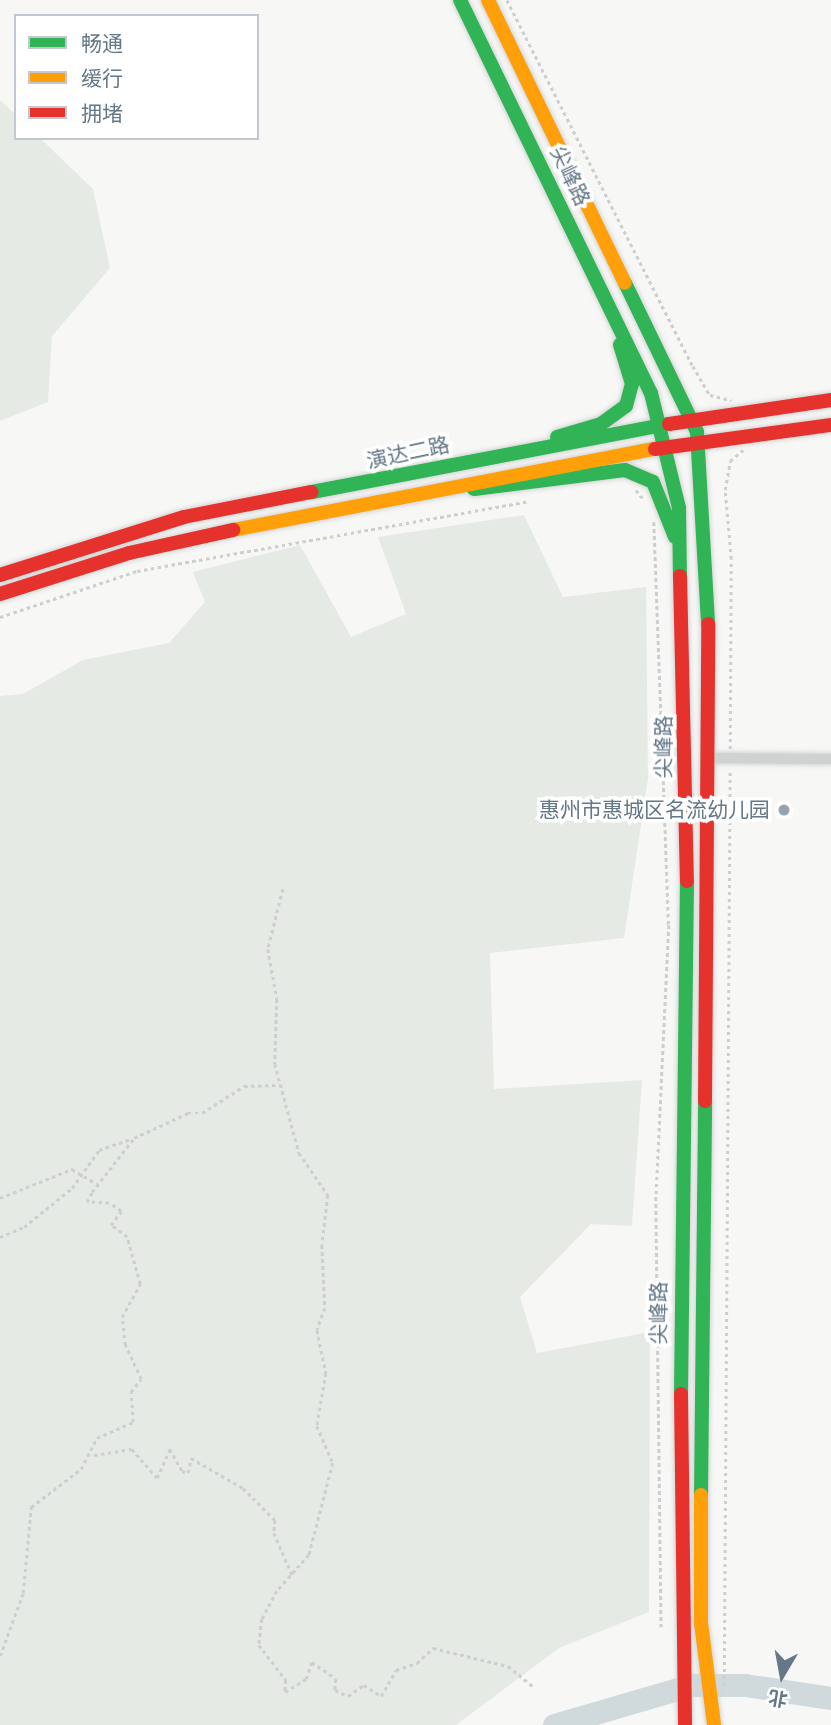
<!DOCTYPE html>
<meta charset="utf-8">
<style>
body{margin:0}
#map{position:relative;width:831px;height:1725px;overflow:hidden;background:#f7f7f6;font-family:"Source Sans 3","Noto Sans SC",sans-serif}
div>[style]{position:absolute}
.green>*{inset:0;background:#e6eae4}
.river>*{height:23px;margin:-11.5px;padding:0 11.5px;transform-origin:11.5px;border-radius:11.5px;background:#d0d9dc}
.path>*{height:2.5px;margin-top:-1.25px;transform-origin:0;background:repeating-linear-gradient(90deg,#cccecf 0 3.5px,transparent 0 7px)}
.roads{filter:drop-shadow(0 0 2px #d3d5d5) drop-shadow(0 0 2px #d3d5d5)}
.street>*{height:10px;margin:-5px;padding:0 5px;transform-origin:5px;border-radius:5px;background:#d0d2d2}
.fast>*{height:14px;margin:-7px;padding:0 7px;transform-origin:7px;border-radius:7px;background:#30b455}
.slow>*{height:14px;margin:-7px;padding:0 7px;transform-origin:7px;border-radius:7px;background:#ff9f0a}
.jam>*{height:14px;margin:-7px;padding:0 7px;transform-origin:7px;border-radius:7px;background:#e5322d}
.dots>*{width:19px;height:19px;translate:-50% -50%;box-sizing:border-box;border:4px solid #fff;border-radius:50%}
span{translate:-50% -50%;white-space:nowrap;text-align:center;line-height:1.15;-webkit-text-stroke:7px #fff;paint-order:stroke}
.street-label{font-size:21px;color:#647888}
.poi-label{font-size:21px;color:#647888}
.right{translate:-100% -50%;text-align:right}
.legend{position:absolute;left:14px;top:14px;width:245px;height:126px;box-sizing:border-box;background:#fff;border:2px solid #c1c9cf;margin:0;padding:9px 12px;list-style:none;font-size:21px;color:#647888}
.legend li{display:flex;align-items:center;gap:14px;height:35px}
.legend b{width:35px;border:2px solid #c1c9cf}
.north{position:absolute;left:747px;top:1641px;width:70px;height:70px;-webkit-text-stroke:5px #fff;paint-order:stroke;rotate:190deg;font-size:19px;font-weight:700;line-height:28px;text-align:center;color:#647888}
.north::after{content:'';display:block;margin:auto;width:24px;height:32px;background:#647888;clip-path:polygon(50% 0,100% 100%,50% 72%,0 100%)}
</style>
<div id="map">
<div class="green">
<div style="clip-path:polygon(0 100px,16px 115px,16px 138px,40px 138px,93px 189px,110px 268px,52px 336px,48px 402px,0 421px)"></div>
<div style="clip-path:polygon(524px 515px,563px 597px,646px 587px,648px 778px,624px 938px,490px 953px,494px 1089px,642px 1080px,632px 1226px,591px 1224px,520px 1297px,537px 1353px,650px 1332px,649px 1612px,559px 1648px,456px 1725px,0 1725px,0 696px,23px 694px,83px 660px,169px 643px,205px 602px,193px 572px,300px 545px,351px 637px,406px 614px,378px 537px)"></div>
</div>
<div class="river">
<div style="left:554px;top:1725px;width:144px;rotate:-16.2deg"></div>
<div style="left:692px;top:1685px;width:53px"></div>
<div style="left:745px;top:1685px;width:87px;rotate:8.6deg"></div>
</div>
<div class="path">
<div style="left:507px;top:0;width:411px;rotate:63.1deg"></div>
<div style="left:693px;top:366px;width:34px;rotate:60deg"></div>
<div style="left:710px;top:395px;width:22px;rotate:13deg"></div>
<div style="left:636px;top:490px;width:14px;rotate:51deg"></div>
<div style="left:654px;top:522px;width:403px;rotate:87.9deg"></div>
<div style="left:669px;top:925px;width:272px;rotate:92.7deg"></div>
<div style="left:656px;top:1197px;width:430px;rotate:89.3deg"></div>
<div style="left:0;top:617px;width:145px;rotate:-18.6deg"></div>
<div style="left:137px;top:571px;width:399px;rotate:-10.1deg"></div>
<div style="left:730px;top:749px;width:190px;rotate:-89.7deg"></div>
<div style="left:731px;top:559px;width:69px;rotate:-95deg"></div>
<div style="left:725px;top:490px;width:29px;rotate:-80deg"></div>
<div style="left:730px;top:461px;width:17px;rotate:-40deg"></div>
<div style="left:283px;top:889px;width:62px;rotate:104deg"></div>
<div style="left:268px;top:949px;width:51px;rotate:79.8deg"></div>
<div style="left:277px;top:999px;width:65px;rotate:91.8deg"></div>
<div style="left:275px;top:1064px;width:92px;rotate:74.9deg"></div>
<div style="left:299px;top:1153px;width:51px;rotate:55.4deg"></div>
<div style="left:328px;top:1195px;width:50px;rotate:96.8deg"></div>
<div style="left:322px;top:1245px;width:63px;rotate:87.3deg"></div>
<div style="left:325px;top:1308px;width:23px;rotate:110deg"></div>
<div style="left:317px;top:1330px;width:44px;rotate:78.2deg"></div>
<div style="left:326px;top:1373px;width:54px;rotate:99.6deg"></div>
<div style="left:317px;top:1426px;width:40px;rotate:66.6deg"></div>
<div style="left:333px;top:1463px;width:95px;rotate:104.6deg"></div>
<div style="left:309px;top:1555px;width:48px;rotate:131.6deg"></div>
<div style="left:277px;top:1591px;width:32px;rotate:118deg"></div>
<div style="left:262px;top:1619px;width:26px;rotate:97deg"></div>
<div style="left:259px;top:1645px;width:44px;rotate:52.4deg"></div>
<div style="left:286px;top:1680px;width:12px;rotate:95deg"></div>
<div style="left:285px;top:1692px;width:25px;rotate:-32deg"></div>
<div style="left:306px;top:1679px;width:18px;rotate:-71deg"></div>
<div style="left:312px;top:1662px;width:29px;rotate:35deg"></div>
<div style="left:336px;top:1679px;width:11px;rotate:95deg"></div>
<div style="left:335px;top:1690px;width:14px;rotate:25deg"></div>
<div style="left:348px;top:1696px;width:19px;rotate:-35deg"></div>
<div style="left:364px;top:1685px;width:20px;rotate:33deg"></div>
<div style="left:381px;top:1696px;width:30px;rotate:-60deg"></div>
<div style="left:396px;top:1670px;width:22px;rotate:-18deg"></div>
<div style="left:417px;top:1663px;width:22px;rotate:-43deg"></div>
<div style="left:433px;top:1648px;width:77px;rotate:13.5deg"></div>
<div style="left:508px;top:1666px;width:35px;rotate:39deg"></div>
<div style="left:0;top:1198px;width:78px;rotate:-21.9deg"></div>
<div style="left:72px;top:1169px;width:29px;rotate:31deg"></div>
<div style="left:0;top:1237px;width:26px;rotate:-23deg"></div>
<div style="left:24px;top:1227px;width:62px;rotate:-39.1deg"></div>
<div style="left:72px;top:1188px;width:47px;rotate:-54.6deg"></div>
<div style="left:99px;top:1150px;width:34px;rotate:-19deg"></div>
<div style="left:94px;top:1455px;width:38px;rotate:-9deg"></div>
<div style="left:132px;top:1449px;width:38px;rotate:49deg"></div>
<div style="left:157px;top:1478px;width:32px;rotate:-66deg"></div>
<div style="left:170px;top:1449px;width:25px;rotate:61deg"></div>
<div style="left:182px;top:1471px;width:6px;rotate:18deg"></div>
<div style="left:188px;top:1473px;width:15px;rotate:-79deg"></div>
<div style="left:191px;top:1458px;width:60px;rotate:30deg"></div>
<div style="left:243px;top:1488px;width:45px;rotate:45deg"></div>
<div style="left:275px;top:1520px;width:13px;rotate:94deg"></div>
<div style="left:274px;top:1533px;width:48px;rotate:66.6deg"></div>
<div style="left:0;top:1656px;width:67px;rotate:-69.9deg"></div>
<div style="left:23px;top:1593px;width:86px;rotate:-84.7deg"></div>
<div style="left:31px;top:1507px;width:63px;rotate:-37.2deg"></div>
<div style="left:81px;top:1469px;width:35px;rotate:-63deg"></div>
<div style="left:97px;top:1438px;width:39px;rotate:-24deg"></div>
<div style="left:133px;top:1422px;width:30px;rotate:-94deg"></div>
<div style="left:131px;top:1392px;width:16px;rotate:-52deg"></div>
<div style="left:141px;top:1379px;width:38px;rotate:-115deg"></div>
<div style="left:125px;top:1345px;width:28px;rotate:-96deg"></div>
<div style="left:122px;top:1317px;width:38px;rotate:-61deg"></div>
<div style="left:140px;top:1284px;width:49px;rotate:-105.5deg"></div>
<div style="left:127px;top:1237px;width:20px;rotate:-143deg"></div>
<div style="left:111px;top:1225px;width:17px;rotate:-54deg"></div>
<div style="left:121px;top:1211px;width:14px;rotate:-146deg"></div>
<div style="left:109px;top:1203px;width:22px;rotate:-177deg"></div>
<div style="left:87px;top:1202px;width:11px;rotate:-63deg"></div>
<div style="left:92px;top:1192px;width:68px;rotate:-52.1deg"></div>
<div style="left:134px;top:1138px;width:60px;rotate:-24.8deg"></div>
<div style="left:188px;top:1113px;width:14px"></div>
<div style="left:202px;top:1113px;width:50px;rotate:-32.7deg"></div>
<div style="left:244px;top:1086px;width:36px;rotate:-2deg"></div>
<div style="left:724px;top:1686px;width:917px;rotate:-89.63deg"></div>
</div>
<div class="roads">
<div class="street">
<div style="left:709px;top:758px;width:122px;rotate:0.5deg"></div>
</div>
<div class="fast">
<div style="left:460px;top:0;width:437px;rotate:64.1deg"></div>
<div style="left:651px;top:393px;width:118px;rotate:76.3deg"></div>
<div style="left:679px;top:508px;width:68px;rotate:89.2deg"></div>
<div style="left:625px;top:283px;width:165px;rotate:64.2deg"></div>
<div style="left:697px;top:432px;width:192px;rotate:86.7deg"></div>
<div style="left:557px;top:437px;width:46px;rotate:-16.5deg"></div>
<div style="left:601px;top:424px;width:31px;rotate:-36deg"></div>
<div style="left:626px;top:406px;width:23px;rotate:-75deg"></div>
<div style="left:632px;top:384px;width:41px;rotate:-107.1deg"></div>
<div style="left:474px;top:489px;width:152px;rotate:-7.2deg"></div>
<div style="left:625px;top:470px;width:30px;rotate:23deg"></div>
<div style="left:653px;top:482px;width:59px;rotate:68.2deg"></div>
<div style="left:312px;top:492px;width:363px;rotate:-10.8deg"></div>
<div style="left:681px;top:1394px;width:513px;rotate:-89.33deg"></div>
<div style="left:701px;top:1495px;width:394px;rotate:-89.4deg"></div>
</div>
<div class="slow">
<div style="left:488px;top:0;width:314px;rotate:64.2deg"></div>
<div style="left:233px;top:530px;width:430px;rotate:-10.9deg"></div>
<div style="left:701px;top:1495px;width:128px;rotate:90deg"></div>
<div style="left:701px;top:1623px;width:103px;rotate:82.7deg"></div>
</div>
<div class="jam">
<div style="left:669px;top:424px;width:164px;rotate:-8.4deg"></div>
<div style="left:655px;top:449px;width:178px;rotate:-7.8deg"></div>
<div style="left:0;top:575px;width:193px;rotate:-17.5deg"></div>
<div style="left:184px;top:517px;width:130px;rotate:-11.1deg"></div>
<div style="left:680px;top:576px;width:305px;rotate:88.7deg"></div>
<div style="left:0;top:594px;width:135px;rotate:-17.6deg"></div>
<div style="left:129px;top:553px;width:107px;rotate:-12.5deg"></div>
<div style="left:705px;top:1101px;width:477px;rotate:-89.6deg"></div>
<div style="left:681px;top:1394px;width:331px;rotate:89.3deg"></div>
</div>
</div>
<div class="dots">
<div style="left:784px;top:810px;background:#97a4ae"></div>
</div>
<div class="street-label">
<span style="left:570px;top:176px;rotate:64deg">尖峰路</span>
<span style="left:408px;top:453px;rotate:-12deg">演达二路</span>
<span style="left:664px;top:747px;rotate:-90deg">尖峰路</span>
<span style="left:659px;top:1313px;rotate:-90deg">尖峰路</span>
</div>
<div class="poi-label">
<span class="right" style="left:770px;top:810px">惠州市惠城区名流幼儿园</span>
</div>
<ul class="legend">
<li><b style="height:9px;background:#30b455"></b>畅通</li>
<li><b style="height:9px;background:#ff9f0a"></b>缓行</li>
<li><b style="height:9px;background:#e5322d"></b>拥堵</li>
</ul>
<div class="north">北</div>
</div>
